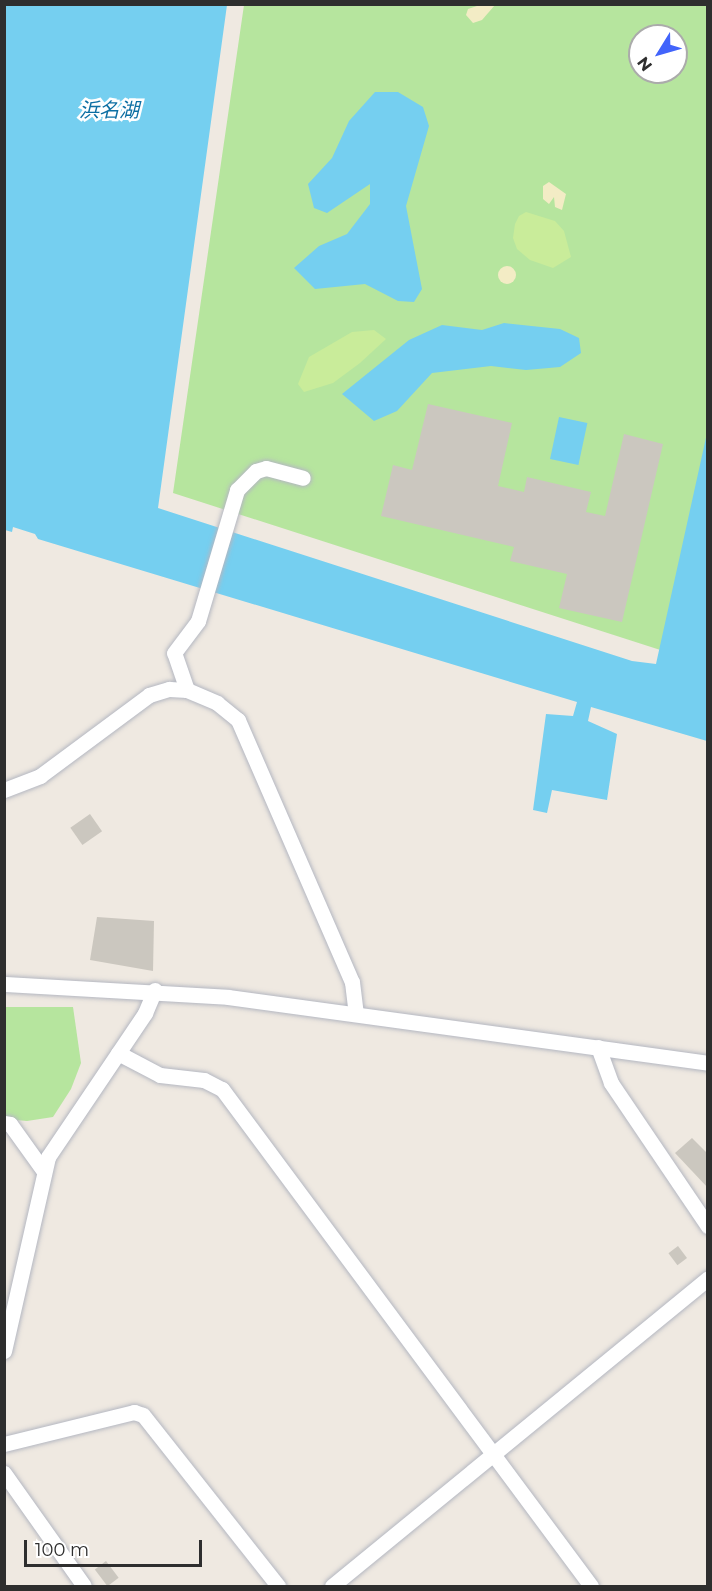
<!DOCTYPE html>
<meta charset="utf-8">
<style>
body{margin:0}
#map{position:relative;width:712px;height:1591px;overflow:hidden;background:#efe9e1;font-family:Montserrat,"Noto Sans JP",sans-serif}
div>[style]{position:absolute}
.green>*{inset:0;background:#b6e59e}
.sand>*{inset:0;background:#f3ecc5}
.round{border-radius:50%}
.pitch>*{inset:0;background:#c9ec9a}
.water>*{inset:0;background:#75cff0;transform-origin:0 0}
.building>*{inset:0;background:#cbc7bf;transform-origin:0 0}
.roads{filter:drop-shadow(0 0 2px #b4b7c1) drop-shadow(0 0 2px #b4b7c1)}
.minor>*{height:15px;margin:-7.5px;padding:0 7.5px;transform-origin:7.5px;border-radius:7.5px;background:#fff}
span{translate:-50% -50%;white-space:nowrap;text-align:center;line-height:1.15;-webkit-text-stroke:5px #fff;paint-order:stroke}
.water-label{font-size:20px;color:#0d6fa3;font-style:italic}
.frame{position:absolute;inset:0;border:6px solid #2e2e2e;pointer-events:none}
.north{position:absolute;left:628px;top:24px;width:60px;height:60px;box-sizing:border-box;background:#fff;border:2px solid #ababab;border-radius:50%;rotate:233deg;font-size:16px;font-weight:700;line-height:24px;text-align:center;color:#2e2e2e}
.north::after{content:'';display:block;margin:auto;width:21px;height:27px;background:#4264fb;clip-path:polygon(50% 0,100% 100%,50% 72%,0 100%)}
.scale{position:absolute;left:24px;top:1540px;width:178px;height:27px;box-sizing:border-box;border:3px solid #2e2e2e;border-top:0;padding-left:8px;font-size:18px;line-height:21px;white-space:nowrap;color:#2e2e2e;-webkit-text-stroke:4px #fff;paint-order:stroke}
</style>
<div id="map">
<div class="green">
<div style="clip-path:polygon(evenodd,244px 5px,707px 5px,707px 665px,173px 493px,244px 5px,640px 36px,676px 36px,676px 72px,640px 72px,640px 36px)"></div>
<div style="clip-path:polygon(5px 1007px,73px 1007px,81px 1063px,71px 1089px,53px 1117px,27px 1121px,5px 1119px)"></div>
</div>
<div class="sand">
<div style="clip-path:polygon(480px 5px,495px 5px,482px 20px,473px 23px,466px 15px,468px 9px)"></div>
<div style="clip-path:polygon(549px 182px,566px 194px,562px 210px,555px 207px,554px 197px,549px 204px,543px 199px,543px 186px)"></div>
<div class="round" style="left:498px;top:266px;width:18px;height:18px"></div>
</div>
<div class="pitch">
<div style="clip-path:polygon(526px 212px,555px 221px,564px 231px,571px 257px,553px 268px,530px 260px,517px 249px,513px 238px,515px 224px,519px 216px)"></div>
<div style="clip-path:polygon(374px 330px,386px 339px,360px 363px,333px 383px,304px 392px,298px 384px,309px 357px,352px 332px)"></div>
</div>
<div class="water">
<div style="clip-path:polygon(4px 5px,227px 5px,158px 508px,632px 661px,656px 664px,707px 433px,707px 741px,591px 707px,588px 721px,617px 734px,607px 800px,552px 790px,547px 813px,533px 810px,546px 714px,573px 716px,577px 702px,38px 539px,35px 534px,13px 527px,12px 532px,5px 530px)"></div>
<div style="clip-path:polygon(375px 92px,398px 92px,423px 107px,429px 126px,406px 206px,422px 289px,414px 302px,398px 301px,365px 284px,315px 289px,294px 268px,319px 246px,347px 234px,370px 204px,370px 184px,327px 213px,314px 208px,308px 184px,332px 158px,349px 121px)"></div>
<div style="clip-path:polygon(504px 323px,560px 329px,579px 338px,581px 353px,560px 367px,526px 370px,491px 366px,432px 373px,397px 411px,374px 421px,342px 394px,409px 340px,442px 325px,482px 330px)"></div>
<div style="left:559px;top:417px;width:29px;height:43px;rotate:12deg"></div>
</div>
<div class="building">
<div style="clip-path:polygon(428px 404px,512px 423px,498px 486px,524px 492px,527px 477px,591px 492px,586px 512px,605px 516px,624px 434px,663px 444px,622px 622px,559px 608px,567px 574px,510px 561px,514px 547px,381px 516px,393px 465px,412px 470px)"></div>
<div style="left:90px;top:814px;width:21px;height:24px;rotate:55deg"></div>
<div style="clip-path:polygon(97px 917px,154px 921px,153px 971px,90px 960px)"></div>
<div style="clip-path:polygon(692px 1138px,708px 1154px,708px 1188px,675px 1153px)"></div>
<div style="left:678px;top:1246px;width:15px;height:12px;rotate:53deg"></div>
<div style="left:106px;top:1561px;width:21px;height:14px;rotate:53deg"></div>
</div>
<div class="roads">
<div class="minor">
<div style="left:187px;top:690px;width:39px;rotate:-109deg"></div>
<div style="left:174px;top:653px;width:40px;rotate:-53deg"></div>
<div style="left:198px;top:621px;width:137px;rotate:-73.4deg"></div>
<div style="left:237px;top:490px;width:27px;rotate:-45deg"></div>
<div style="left:256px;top:471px;width:10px;rotate:-17deg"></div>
<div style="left:266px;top:468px;width:38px;rotate:15deg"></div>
<div style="left:4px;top:790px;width:39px;rotate:-21deg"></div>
<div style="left:40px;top:776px;width:136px;rotate:-36.6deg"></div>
<div style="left:149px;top:695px;width:21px;rotate:-17deg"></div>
<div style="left:169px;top:689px;width:18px;rotate:3deg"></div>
<div style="left:187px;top:690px;width:33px;rotate:23deg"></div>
<div style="left:217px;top:703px;width:27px;rotate:39deg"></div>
<div style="left:238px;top:720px;width:286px;rotate:66.5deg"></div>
<div style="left:352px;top:982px;width:32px;rotate:83deg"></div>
<div style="left:4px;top:984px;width:224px;rotate:3.3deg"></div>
<div style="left:228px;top:997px;width:485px;rotate:7.8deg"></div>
<div style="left:598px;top:1047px;width:38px;rotate:70deg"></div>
<div style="left:611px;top:1083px;width:173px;rotate:55.9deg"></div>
<div style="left:118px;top:1053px;width:47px;rotate:27.6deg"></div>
<div style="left:160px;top:1075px;width:44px;rotate:6.5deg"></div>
<div style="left:204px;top:1080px;width:20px;rotate:27deg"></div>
<div style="left:222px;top:1089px;width:619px;rotate:53.41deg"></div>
<div style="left:4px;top:1123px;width:6px;rotate:9deg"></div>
<div style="left:10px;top:1124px;width:57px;rotate:54.3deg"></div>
<div style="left:4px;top:1351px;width:199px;rotate:-77.2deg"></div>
<div style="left:48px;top:1157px;width:174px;rotate:-56deg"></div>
<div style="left:145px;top:1013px;width:25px;rotate:-67deg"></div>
<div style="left:4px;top:1444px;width:134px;rotate:-13.8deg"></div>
<div style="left:134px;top:1412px;width:9px;rotate:18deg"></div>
<div style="left:143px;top:1415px;width:218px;rotate:51.7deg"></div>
<div style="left:4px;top:1473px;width:138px;rotate:54.7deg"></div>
<div style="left:332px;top:1586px;width:486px;rotate:-39.3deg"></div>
</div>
</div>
<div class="water-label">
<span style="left:109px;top:110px">浜名湖</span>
</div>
<div class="frame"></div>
<div class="north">N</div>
<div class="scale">100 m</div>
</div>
